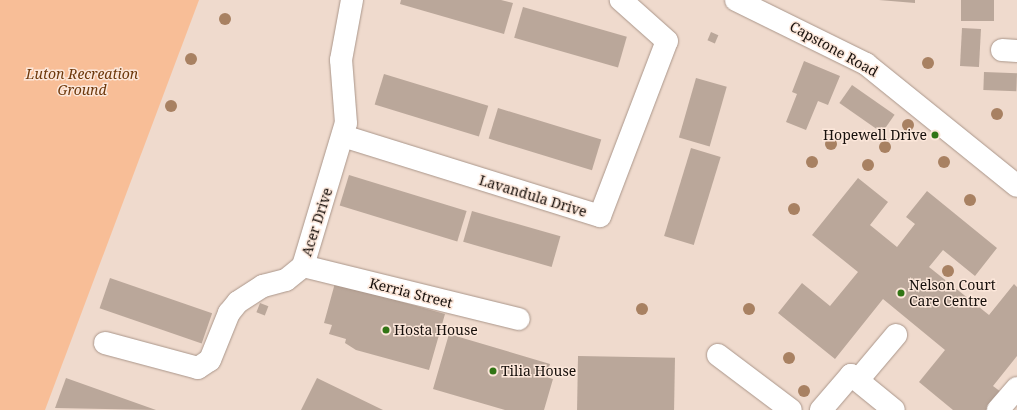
<!DOCTYPE html>
<style>
body{margin:0}
#map{position:relative;width:1017px;height:410px;overflow:hidden;background:#efdacd;font-family:"Noto Serif",serif}
div>[style]{position:absolute}
.green>*{inset:0;background:#f8be97}
.building>*{inset:0;background:#baa79a;transform-origin:0 0}
.roads{filter:drop-shadow(0 0 1px #aa968a) drop-shadow(0 0 1px #aa968a)}
.minor>*{height:22px;margin:-11px;padding:0 11px;transform-origin:11px;border-radius:11px;background:#fff}
.trees>*{width:12px;height:12px;margin:-6px;border-radius:50%;background:#a88162}
.dots>*{width:11px;height:11px;translate:-50% -50%;box-sizing:border-box;border:2px solid #fce7da;border-radius:50%}
span{translate:-50% -50%;white-space:nowrap;text-align:center;line-height:1.15;-webkit-text-stroke:3px #fce7da;paint-order:stroke}
.street-label{font-size:14px;color:#17100c}
.park-label{font-size:14px;color:#6d380b;font-style:italic}
.poi-label{font-size:14px;color:#17100c}
.right{translate:-100% -50%;text-align:right}
.left{translate:0 -50%;text-align:left}
</style>
<div id="map">
<div class="green">
<div style="clip-path:polygon(0 0,199px 0,45px 410px,0 410px)"></div>
</div>
<div class="building">
<div style="clip-path:polygon(401px 0,501px 0,513px 3px,504px 34px,400px 4px)"></div>
<div style="clip-path:polygon(879px 0,915px 0,915px 3px)"></div>
<div style="left:961px;top:0;width:33px;height:21px"></div>
<div style="left:523px;top:7px;width:108px;height:32px;rotate:16deg"></div>
<div style="left:962px;top:28px;width:19px;height:38px;rotate:3deg"></div>
<div style="left:711px;top:32px;width:8px;height:9px;rotate:23deg"></div>
<div style="clip-path:polygon(804px 61px,840px 76px,828px 105px,818px 101px,806px 130px,786px 122px,797px 94px,792px 92px)"></div>
<div style="left:984px;top:72px;width:33px;height:18px;rotate:2deg"></div>
<div style="left:384px;top:74px;width:109px;height:32px;rotate:17deg"></div>
<div style="left:696px;top:78px;width:32px;height:62px;rotate:16deg"></div>
<div style="left:852px;top:85px;width:52px;height:22px;rotate:35deg"></div>
<div style="left:498px;top:108px;width:108px;height:32px;rotate:17deg"></div>
<div style="left:691px;top:148px;width:31px;height:92px;rotate:17deg"></div>
<div style="left:349px;top:175px;width:123px;height:32px;rotate:17deg"></div>
<div style="clip-path:polygon(858px 178px,888px 202px,870px 225px,897px 247px,915px 224px,906px 217px,927px 191px,997px 248px,975px 276px,943px 250px,929px 267px,989px 315px,1014px 284px,1017px 287px,1017px 356px,993px 386px,1001px 392px,986px 410px,953px 410px,919px 382px,945px 350px,883px 299px,835px 359px,778px 313px,802px 283px,830px 306px,858px 272px,812px 235px)"></div>
<div style="left:472px;top:211px;width:92px;height:32px;rotate:16deg"></div>
<div style="left:110px;top:278px;width:108px;height:32px;rotate:19deg"></div>
<div style="clip-path:polygon(335px 283px,445px 314px,429px 370px,356px 350px,345px 343px,346px 339px,329px 334px,332px 325px,324px 323px)"></div>
<div style="left:260px;top:303px;width:9px;height:10px;rotate:21deg"></div>
<div style="clip-path:polygon(449px 334px,550px 364px,546px 377px,553px 379px,544px 410px,505px 410px,433px 389px)"></div>
<div style="left:578px;top:356px;width:97px;height:54px;rotate:1deg"></div>
<div style="clip-path:polygon(66px 378px,156px 410px,55px 408px)"></div>
<div style="clip-path:polygon(317px 378px,383px 410px,301px 410px)"></div>
</div>
<div class="roads">
<div class="minor">
<div style="left:736px;top:0;width:145px;rotate:26.2deg"></div>
<div style="left:866px;top:64px;width:194px;rotate:38.9deg"></div>
<div style="left:1002px;top:50px;width:15px;rotate:4deg"></div>
<div style="left:343px;top:136px;width:269px;rotate:17.3deg"></div>
<div style="left:600px;top:216px;width:187px;rotate:-69.1deg"></div>
<div style="left:667px;top:41px;width:62px;rotate:-138.3deg"></div>
<div style="left:303px;top:266px;width:222px;rotate:13.8deg"></div>
<div style="left:105px;top:343px;width:96px;rotate:15deg"></div>
<div style="left:198px;top:368px;width:14px;rotate:-34deg"></div>
<div style="left:210px;top:360px;width:51px;rotate:-68deg"></div>
<div style="left:229px;top:313px;width:14px;rotate:-51deg"></div>
<div style="left:238px;top:302px;width:30px;rotate:-33deg"></div>
<div style="left:263px;top:286px;width:24px;rotate:-15deg"></div>
<div style="left:286px;top:280px;width:22px;rotate:-39deg"></div>
<div style="left:303px;top:266px;width:149px;rotate:-73.3deg"></div>
<div style="left:346px;top:123px;width:63px;rotate:-94.5deg"></div>
<div style="left:341px;top:60px;width:61px;rotate:-79.6deg"></div>
<div style="left:718px;top:355px;width:91px;rotate:37deg"></div>
<div style="left:858px;top:380px;width:59px;rotate:-49.8deg"></div>
<div style="left:821px;top:410px;width:46px;rotate:-49.4deg"></div>
<div style="left:851px;top:375px;width:55px;rotate:39.1deg"></div>
<div style="left:998px;top:410px;width:29px;rotate:-49deg"></div>
</div>
</div>
<div class="trees">
<div style="left:225px;top:19px"></div>
<div style="left:191px;top:59px"></div>
<div style="left:928px;top:63px"></div>
<div style="left:171px;top:106px"></div>
<div style="left:997px;top:114px"></div>
<div style="left:908px;top:125px"></div>
<div style="left:831px;top:144px"></div>
<div style="left:885px;top:147px"></div>
<div style="left:812px;top:162px"></div>
<div style="left:944px;top:162px"></div>
<div style="left:868px;top:165px"></div>
<div style="left:970px;top:200px"></div>
<div style="left:794px;top:209px"></div>
<div style="left:948px;top:271px"></div>
<div style="left:642px;top:309px"></div>
<div style="left:749px;top:309px"></div>
<div style="left:789px;top:358px"></div>
<div style="left:804px;top:391px"></div>
</div>
<div class="dots">
<div style="left:935px;top:135px;background:#317515"></div>
<div style="left:901px;top:293px;background:#317515"></div>
<div style="left:386px;top:330px;background:#317515"></div>
<div style="left:493px;top:371px;background:#317515"></div>
</div>
<div class="street-label">
<span style="left:834px;top:49px;rotate:29deg">Capstone Road</span>
<span style="left:533px;top:196px;rotate:17deg">Lavandula Drive</span>
<span style="left:317px;top:222px;rotate:-72deg">Acer Drive</span>
<span style="left:411px;top:293px;rotate:14deg">Kerria Street</span>
</div>
<div class="park-label">
<span style="left:82px;top:82px">Luton Recreation<br>Ground</span>
</div>
<div class="poi-label">
<span class="right" style="left:927px;top:135px">Hopewell Drive</span>
<span class="left" style="left:909px;top:293px">Nelson Court<br>Care Centre</span>
<span class="left" style="left:394px;top:330px">Hosta House</span>
<span class="left" style="left:501px;top:371px">Tilia House</span>
</div>
</div>
